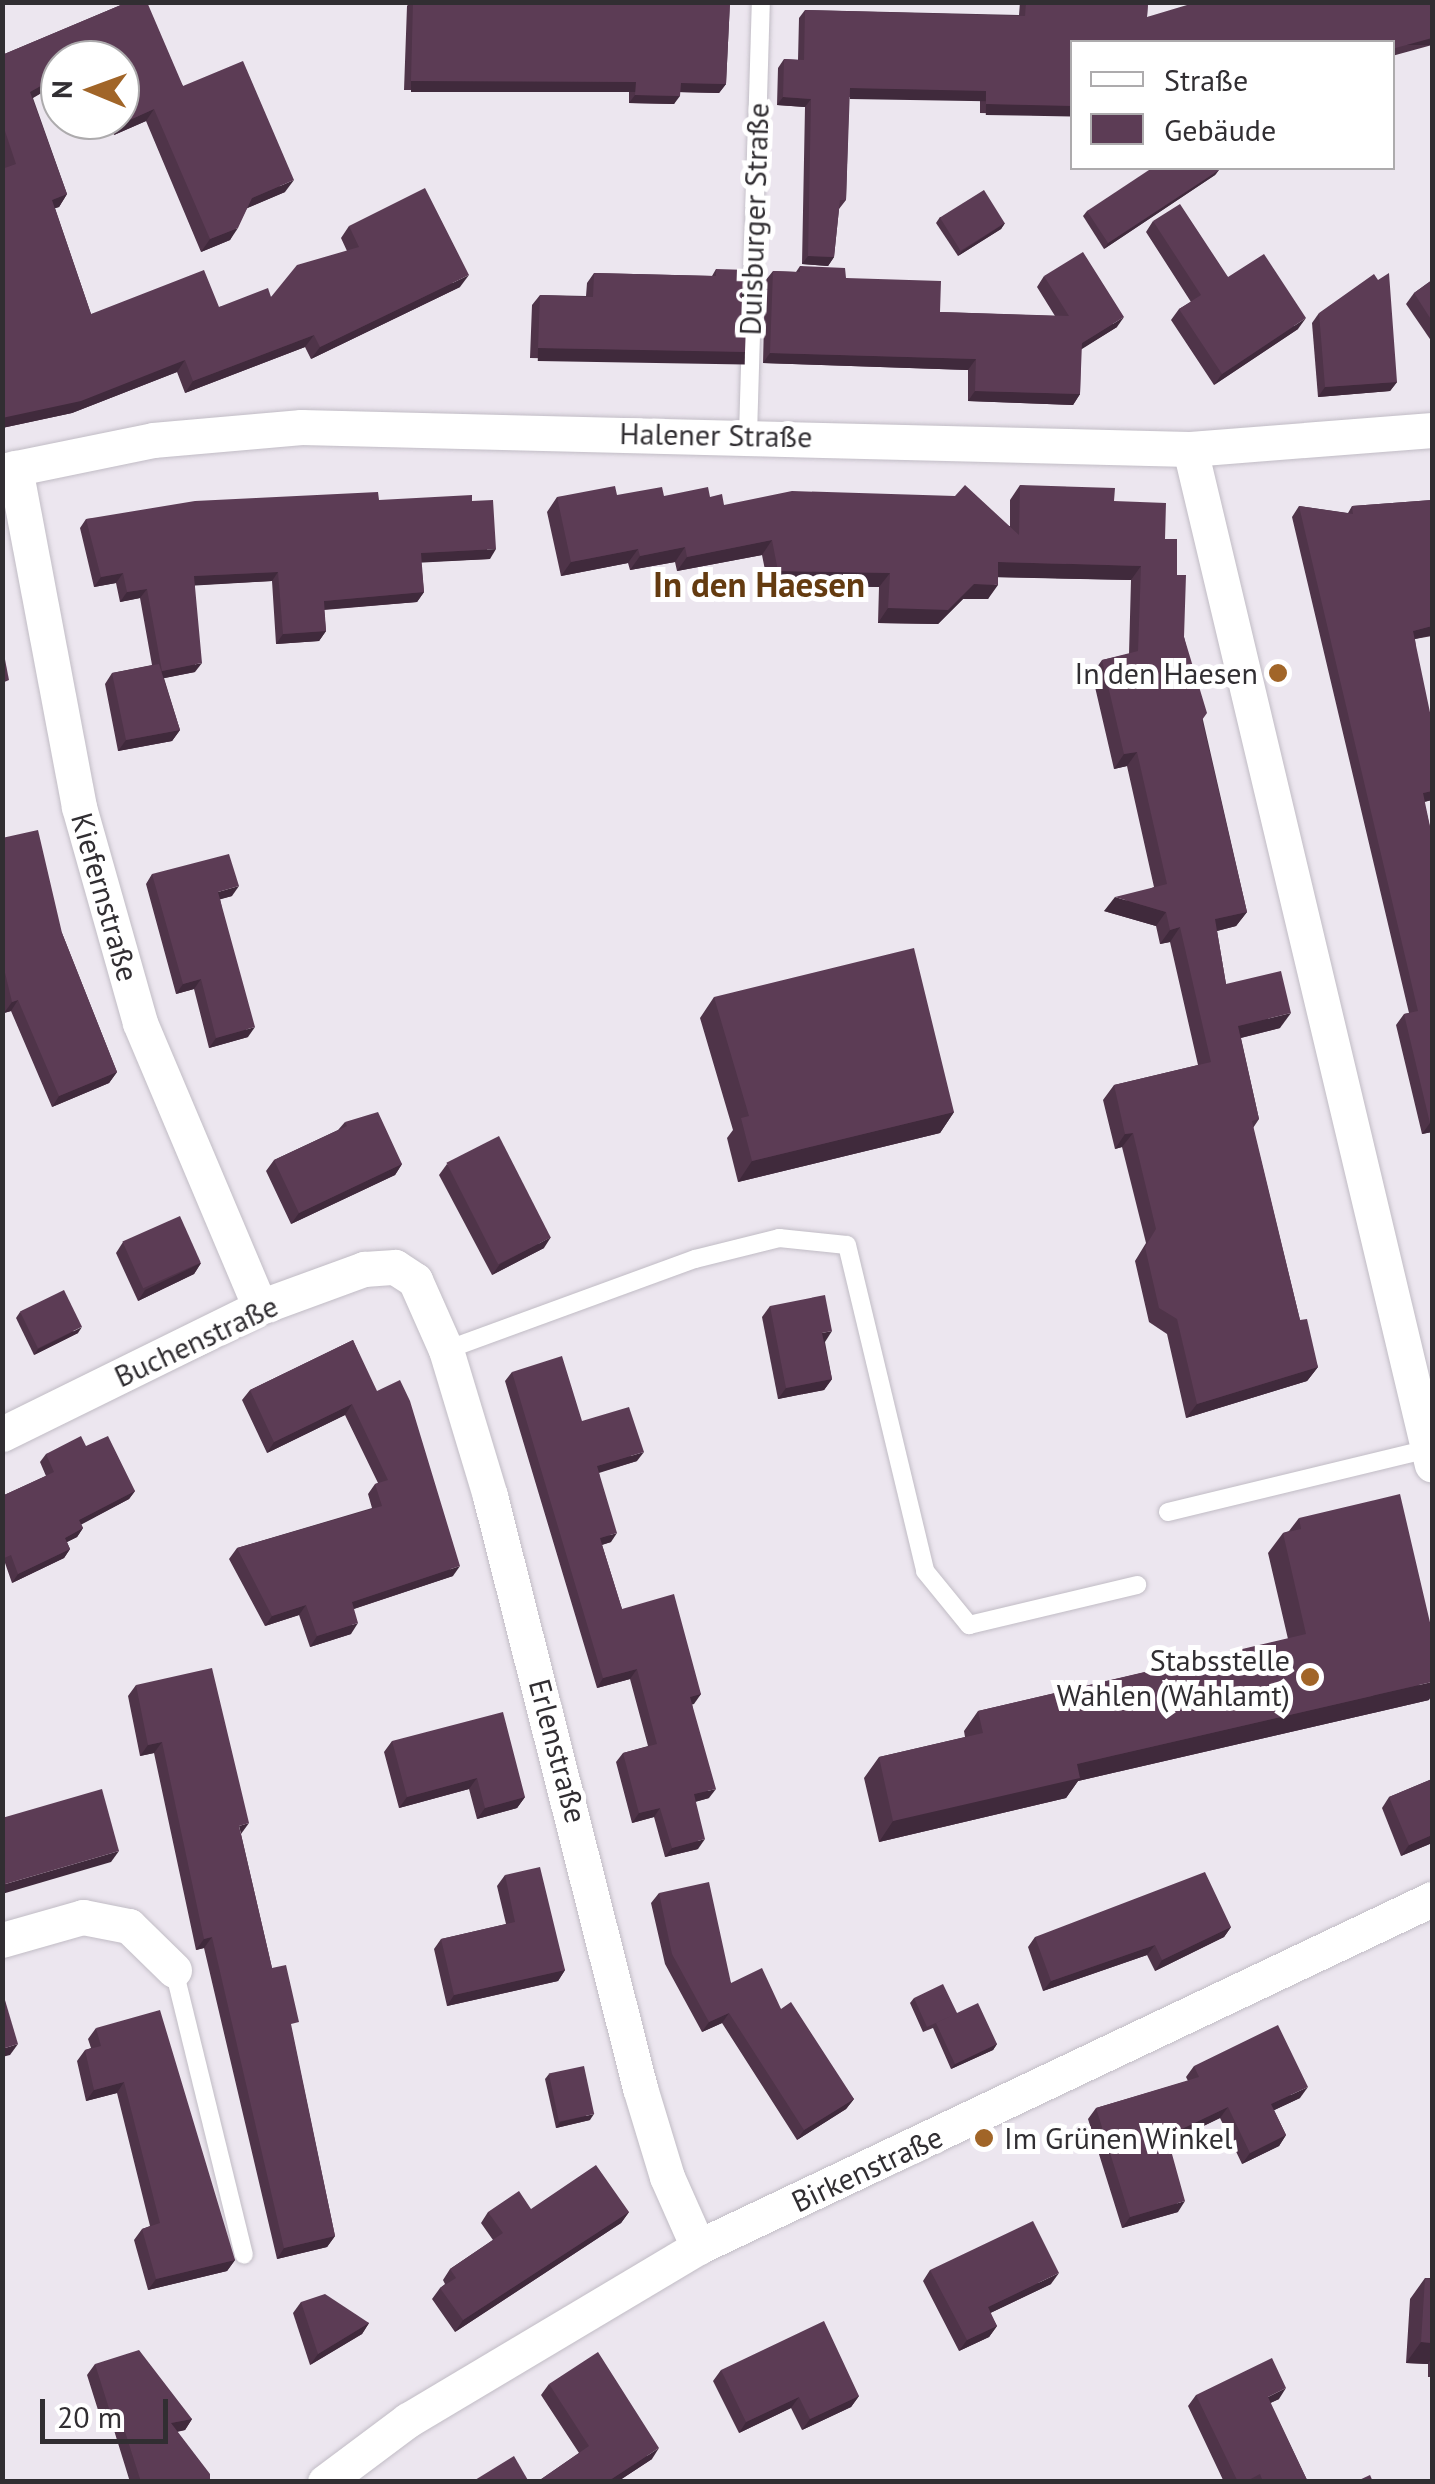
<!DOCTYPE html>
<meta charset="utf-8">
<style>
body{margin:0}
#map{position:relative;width:1435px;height:2484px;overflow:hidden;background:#ece6ef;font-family:"PT Sans",sans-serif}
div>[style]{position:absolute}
.roads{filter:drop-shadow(0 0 2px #c1bcc5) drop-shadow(0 0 2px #c1bcc5)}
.lane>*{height:18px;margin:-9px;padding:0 9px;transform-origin:9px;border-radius:9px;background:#fff}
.street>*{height:35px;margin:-17.5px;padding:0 17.5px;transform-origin:17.5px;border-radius:17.5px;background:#fff}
.wall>*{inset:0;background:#4f3449}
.shaded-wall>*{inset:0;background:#402a3c;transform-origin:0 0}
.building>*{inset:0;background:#5c3c55;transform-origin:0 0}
.dots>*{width:28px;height:28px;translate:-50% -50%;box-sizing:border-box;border:5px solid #fff;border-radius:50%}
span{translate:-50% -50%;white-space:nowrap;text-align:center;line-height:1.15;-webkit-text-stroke:10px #fff;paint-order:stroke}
.street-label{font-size:30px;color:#312e32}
.poi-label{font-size:30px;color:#312e32}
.right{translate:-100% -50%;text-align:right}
.left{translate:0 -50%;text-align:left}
.quarter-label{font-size:35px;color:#643b10;font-weight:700}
.frame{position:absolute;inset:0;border:5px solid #312e32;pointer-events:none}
.legend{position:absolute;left:1070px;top:40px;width:325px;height:130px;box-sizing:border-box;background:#fff;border:2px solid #adabad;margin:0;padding:12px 18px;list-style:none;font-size:30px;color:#312e32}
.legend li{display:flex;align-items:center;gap:20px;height:50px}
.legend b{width:50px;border:2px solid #adabad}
.north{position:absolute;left:40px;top:40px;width:100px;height:100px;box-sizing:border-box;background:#fff;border:2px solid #adabad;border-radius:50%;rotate:271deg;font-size:28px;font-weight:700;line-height:40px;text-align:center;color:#312e32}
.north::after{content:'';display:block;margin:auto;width:35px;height:45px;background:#a16528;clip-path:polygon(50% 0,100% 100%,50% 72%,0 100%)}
.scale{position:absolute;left:40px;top:2399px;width:128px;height:45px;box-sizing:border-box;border:5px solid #312e32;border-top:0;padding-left:12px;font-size:30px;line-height:35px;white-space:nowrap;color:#312e32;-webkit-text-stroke:8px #fff;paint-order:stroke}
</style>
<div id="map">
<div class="roads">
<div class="lane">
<div style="left:748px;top:435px;width:433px;rotate:-88.3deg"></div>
<div style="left:446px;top:1350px;width:265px;rotate:-20.1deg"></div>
<div style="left:695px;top:1259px;width:87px;rotate:-14deg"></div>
<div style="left:779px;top:1238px;width:68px;rotate:5.9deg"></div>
<div style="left:847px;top:1245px;width:335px;rotate:76.5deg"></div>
<div style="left:925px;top:1571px;width:70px;rotate:50.8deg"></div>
<div style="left:969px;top:1625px;width:173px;rotate:-13.4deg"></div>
<div style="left:1168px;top:1512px;width:268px;rotate:-13.6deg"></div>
<div style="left:174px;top:1970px;width:293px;rotate:76.2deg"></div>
</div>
<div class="street">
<div style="left:1190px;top:449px;width:1044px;rotate:76.6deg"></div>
<div style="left:15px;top:468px;width:345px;rotate:79.3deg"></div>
<div style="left:79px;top:807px;width:224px;rotate:74.2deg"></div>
<div style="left:140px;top:1023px;width:308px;rotate:67.1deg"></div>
<div style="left:2px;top:471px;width:154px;rotate:-11.6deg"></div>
<div style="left:153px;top:440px;width:149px;rotate:-5deg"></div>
<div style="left:301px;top:427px;width:889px;rotate:1.42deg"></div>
<div style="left:1190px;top:449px;width:243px;rotate:-4.5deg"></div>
<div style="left:2px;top:1434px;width:288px;rotate:-26.2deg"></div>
<div style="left:260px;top:1307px;width:111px;rotate:-20.1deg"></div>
<div style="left:364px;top:1269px;width:31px;rotate:-4deg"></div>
<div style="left:395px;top:1267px;width:24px;rotate:33deg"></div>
<div style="left:415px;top:1280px;width:77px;rotate:66.1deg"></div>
<div style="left:446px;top:1350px;width:152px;rotate:73.2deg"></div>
<div style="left:490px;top:1496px;width:611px;rotate:75.78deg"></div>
<div style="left:640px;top:2088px;width:93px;rotate:73.1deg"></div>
<div style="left:667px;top:2177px;width:77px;rotate:66.1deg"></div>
<div style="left:2px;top:1940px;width:84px;rotate:-15.9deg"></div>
<div style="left:83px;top:1917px;width:47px;rotate:11.1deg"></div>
<div style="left:129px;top:1926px;width:63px;rotate:44.4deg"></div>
<div style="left:325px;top:2482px;width:104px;rotate:-36.8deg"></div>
<div style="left:408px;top:2420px;width:338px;rotate:-30.8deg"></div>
<div style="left:698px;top:2247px;width:812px;rotate:-25.37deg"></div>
</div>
</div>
<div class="wall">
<div style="clip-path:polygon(128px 2px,183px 86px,285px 192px,247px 208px,230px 240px,201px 252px,146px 121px,114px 135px,108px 120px,120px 120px,120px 60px,60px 60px,60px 82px,33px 98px,67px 194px,59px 207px,55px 208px,91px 314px,219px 307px,271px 297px,347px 251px,341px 238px,349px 226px,460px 287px,311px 359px,305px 347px,185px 393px,177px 372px,72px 413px,2px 428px,2px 169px,5px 168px,2px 160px,2px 55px)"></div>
<div style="clip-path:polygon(410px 2px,730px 2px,726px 84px,719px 93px,680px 92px,674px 104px,629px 103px,629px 91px,404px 90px,407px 6px)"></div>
<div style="clip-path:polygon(1020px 2px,1148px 2px,1147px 17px,1432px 2px,1432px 45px,1392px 56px,1392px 42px,1072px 42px,1072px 115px,980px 113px,980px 100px,849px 97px,846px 200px,839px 209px,834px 257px,828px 266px,802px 264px,805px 107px,777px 105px,778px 68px,784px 59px,798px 60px,799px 18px,805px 10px,1019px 15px)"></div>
<div style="clip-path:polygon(1219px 170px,1215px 175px,1104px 249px,1083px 216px,1087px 211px)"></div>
<div style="clip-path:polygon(940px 217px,1005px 223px,1001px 229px,958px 256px,936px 223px)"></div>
<div style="clip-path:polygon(1153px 221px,1228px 277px,1298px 329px,1214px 385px,1171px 320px,1179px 309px,1191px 302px,1146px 232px)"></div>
<div style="clip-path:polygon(800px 266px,846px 278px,940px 312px,1055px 316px,1037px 287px,1044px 276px,1117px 327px,1081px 349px,1080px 394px,1073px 405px,968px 401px,968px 370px,763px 363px,765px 281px,773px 271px,796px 272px)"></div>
<div style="clip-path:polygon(716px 269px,745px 352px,738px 362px,530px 358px,532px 305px,540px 295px,586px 296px,587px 283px,594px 273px,712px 276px)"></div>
<div style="clip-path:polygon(1432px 280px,1432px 342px,1406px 304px,1414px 293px)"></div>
<div style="clip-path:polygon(1319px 313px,1397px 382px,1390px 391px,1318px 397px,1312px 323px)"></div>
<div style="clip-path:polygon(1020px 485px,1114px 501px,1165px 539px,1177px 575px,1184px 637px,1247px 912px,1236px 926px,1217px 931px,1226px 984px,1280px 1028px,1241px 1038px,1259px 1119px,1253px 1128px,1300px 1320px,1318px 1367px,1307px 1381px,1186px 1418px,1167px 1334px,1149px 1322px,1135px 1261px,1146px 1243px,1122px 1147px,1115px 1149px,1103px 1100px,1114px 1085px,1198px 1065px,1170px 942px,1160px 944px,1156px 926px,1104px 911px,1154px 887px,1127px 766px,1114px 769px,1092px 674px,1102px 660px,1129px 654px,1131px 580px,998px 577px,988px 599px,963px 599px,938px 624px,878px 623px,879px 587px,768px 585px,762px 555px,677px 571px,675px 562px,630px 570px,628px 563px,561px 576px,547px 512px,557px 497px,617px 495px,710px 497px,724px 505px,1010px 526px,1010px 500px)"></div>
<div style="clip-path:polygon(379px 500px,472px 501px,490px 559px,421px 562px,424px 592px,417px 602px,324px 610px,326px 631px,319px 641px,276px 644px,272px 581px,195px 585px,195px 672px,164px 678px,180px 730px,172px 741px,118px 751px,105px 684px,112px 673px,152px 665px,140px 598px,120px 602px,116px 583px,94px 587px,80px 528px,86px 519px)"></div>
<div style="clip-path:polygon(1432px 500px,1432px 636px,1415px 639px,1432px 800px,1424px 802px,1432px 836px,1432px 1132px,1422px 1134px,1396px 1025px,1404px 1014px,1409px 1013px,1292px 517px,1299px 506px,1348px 513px,1352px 506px)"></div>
<div style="clip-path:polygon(2px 838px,62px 933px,117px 1072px,109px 1083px,52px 1107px,11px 1011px,4px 1013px,2px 1007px)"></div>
<div style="clip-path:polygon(152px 874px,232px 896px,220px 899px,248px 1037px,209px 1048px,194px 989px,176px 994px,146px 884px)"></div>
<div style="clip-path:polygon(714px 997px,954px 1112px,940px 1133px,738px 1182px,727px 1138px,733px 1130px,700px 1018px)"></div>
<div style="clip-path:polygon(345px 1122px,402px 1164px,395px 1175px,291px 1224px,266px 1171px,274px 1160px,338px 1130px)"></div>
<div style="clip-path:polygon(447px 1164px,544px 1248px,492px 1275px,439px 1175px)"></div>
<div style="clip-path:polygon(123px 1242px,201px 1263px,194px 1274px,138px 1301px,116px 1253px)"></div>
<div style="clip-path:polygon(770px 1306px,825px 1342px,832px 1379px,824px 1390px,778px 1399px,762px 1317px)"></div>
<div style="clip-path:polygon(20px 1312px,78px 1333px,34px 1355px,16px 1318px)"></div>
<div style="clip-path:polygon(353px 1340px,453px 1576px,354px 1609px,351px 1634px,310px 1647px,299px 1615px,265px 1626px,229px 1559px,237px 1548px,372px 1508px,368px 1494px,375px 1484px,378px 1483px,345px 1415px,267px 1453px,242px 1400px,250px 1390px)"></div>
<div style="clip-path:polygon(512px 1372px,637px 1461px,599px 1473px,611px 1542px,602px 1545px,622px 1609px,701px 1694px,692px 1704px,709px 1798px,695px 1802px,698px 1849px,665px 1857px,654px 1817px,632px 1823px,616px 1762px,623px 1753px,648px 1746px,630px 1679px,597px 1688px,505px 1381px)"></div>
<div style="clip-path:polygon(86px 1446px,135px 1491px,129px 1499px,81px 1524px,83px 1528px,77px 1537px,67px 1542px,70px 1549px,64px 1558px,12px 1583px,5px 1563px,2px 1564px,2px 1496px,46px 1476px,40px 1462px,46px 1454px)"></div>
<div style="clip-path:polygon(1299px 1518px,1429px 1700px,1078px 1781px,1066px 1798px,879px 1842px,864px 1778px,879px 1757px,965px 1737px,964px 1731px,978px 1711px,1288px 1639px,1268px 1553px,1283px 1533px,1289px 1531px)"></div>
<div style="clip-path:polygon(136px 1685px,241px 1834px,272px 1968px,292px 2032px,335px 2236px,327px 2247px,277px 2259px,204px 1948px,196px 1950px,154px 1753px,140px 1756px,128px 1696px)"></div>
<div style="clip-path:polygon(392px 1741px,525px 1797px,517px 1808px,477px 1819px,469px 1789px,399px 1808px,384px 1752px)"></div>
<div style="clip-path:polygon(1432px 1779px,1432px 1843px,1401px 1856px,1382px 1808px,1389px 1797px)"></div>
<div style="clip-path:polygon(505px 1875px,565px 1970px,558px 1981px,447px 2006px,434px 1949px,441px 1939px,506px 1924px,497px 1886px)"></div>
<div style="clip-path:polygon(659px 1893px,731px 1983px,781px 2009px,854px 2099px,846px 2109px,797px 2140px,722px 2023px,702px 2032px,665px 1964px,651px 1903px)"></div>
<div style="clip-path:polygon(1231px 1927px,1224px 1937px,1155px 1971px,1147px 1955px,1043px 1991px,1028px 1947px,1035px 1937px)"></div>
<div style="clip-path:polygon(914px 1998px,957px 2013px,997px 2044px,993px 2050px,951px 2069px,933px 2028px,923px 2032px,910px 2003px)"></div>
<div style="clip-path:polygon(96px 2028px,235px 2260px,227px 2271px,148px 2290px,134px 2240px,142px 2229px,150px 2226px,117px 2093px,86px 2101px,77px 2061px,85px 2050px,91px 2048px,88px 2039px)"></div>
<div style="clip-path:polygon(1194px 2066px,1300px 2098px,1274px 2110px,1286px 2135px,1279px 2146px,1242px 2164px,1220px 2118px,1169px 2143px,1178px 2212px,1122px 2228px,1088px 2119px,1096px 2108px,1188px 2081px,1186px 2077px)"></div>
<div style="clip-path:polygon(549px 2074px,590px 2120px,556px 2128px,545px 2079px)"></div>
<div style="clip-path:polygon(531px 2209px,629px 2212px,621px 2223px,455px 2332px,432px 2299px,440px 2288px,445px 2284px,443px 2280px,450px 2269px,493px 2240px,481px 2223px,488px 2212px)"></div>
<div style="clip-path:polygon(930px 2270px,1051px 2284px,990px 2313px,997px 2326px,989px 2337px,959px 2351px,923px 2281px)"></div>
<div style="clip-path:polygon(1432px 2274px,1432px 2377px,1428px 2377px,1428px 2364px,1406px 2363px,1410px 2299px,1425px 2278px,1430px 2278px)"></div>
<div style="clip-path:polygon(301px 2302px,369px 2323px,362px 2334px,310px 2365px,293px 2313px)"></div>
<div style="clip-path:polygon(95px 2364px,192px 2419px,185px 2430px,177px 2432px,210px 2482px,130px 2482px,113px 2427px,104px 2429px,87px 2375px)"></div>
<div style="clip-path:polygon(721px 2370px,859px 2396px,851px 2407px,802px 2430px,791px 2408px,739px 2433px,713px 2381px)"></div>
<div style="clip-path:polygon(549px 2384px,652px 2459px,617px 2482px,537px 2482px,579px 2453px,541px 2395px)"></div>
<div style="clip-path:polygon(1196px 2395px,1279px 2399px,1270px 2403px,1308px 2482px,1224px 2482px,1188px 2406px)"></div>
</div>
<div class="shaded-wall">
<div style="left:1432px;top:38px;width:7px;height:41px;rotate:90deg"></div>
<div style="clip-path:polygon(60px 75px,60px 82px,22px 104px,30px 92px)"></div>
<div style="left:411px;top:81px;width:225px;height:11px"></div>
<div style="clip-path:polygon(681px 83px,726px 84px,719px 93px,674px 92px)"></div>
<div style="left:850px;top:88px;width:136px;height:11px;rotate:1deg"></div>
<div style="clip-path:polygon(635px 95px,680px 96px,674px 104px,629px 103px)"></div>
<div style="clip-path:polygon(783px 97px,811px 99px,805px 107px,777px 105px)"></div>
<div style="left:986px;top:104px;width:86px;height:11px;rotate:1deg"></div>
<div style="clip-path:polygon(154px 109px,146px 121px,114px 135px,123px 123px)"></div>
<div style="clip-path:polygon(1219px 170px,1215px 175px,1104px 249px,1108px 243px)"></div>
<div style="clip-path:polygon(294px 180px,285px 192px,243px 210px,252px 198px)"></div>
<div style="clip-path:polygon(67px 194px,59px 207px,43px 212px,52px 200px)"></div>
<div style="clip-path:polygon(1005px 223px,1001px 229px,958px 256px,962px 251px)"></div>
<div style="clip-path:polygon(238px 228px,230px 240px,201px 252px,210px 239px)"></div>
<div style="clip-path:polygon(808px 256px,834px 257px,828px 266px,802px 264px)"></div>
<div style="clip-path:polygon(469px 275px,460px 287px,311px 359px,320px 347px)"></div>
<div style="clip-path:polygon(1124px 317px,1117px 327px,1074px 354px,1082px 343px)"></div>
<div style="clip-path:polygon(1306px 318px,1298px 329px,1214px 385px,1222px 374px)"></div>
<div style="clip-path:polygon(314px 335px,305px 347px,185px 393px,193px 381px)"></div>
<div style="left:538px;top:348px;width:207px;height:13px;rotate:1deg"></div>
<div style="clip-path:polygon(770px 353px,976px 359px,968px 370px,763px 363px)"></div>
<div style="clip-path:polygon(185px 360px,177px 372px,72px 413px,2px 428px,2px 418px)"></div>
<div style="clip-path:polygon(1397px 382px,1390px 391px,1318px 397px,1325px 387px)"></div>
<div style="clip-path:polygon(975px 391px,1080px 394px,1073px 405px,968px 401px)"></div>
<div style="clip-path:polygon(772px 540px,762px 555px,677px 571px,687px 557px)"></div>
<div style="clip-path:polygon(685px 547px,675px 562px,630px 570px,640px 556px)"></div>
<div style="clip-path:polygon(496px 549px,490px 559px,414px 563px,421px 553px)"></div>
<div style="clip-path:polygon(638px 549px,628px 563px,561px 576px,571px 562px)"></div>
<div style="clip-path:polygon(998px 562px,1141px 566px,1131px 580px,988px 577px)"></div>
<div style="clip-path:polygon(778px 571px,890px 573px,879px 587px,768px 585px)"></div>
<div style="clip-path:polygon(278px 572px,272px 581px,187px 586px,194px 576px)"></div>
<div style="clip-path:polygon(123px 573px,116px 583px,94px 587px,101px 577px)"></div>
<div style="clip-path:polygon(974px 584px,998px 585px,988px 599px,963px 599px,938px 624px,878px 623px,888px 608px)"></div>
<div style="clip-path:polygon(147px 589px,140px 598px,120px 602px,127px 592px)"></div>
<div style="clip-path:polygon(424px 592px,417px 602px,317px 610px,324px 601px)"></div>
<div style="clip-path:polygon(1432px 626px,1432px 635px,1406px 641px,1413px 631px)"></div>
<div style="clip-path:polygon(326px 631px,319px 641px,276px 644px,283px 634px)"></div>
<div style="clip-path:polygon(202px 663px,195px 672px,155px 680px,162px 671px)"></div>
<div style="clip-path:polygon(180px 730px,172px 741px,118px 751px,126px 740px)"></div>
<div style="clip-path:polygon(1137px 752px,1127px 766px,1114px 769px,1124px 754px)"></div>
<div style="clip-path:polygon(1432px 791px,1432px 800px,1415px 804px,1423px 793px)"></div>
<div style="clip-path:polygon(239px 886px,232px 896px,211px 902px,218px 892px)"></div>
<div style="clip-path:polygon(1115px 897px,1166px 912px,1156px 926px,1104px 911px)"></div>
<div style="clip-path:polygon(1247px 912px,1236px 926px,1205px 934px,1215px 919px)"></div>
<div style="clip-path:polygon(1180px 927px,1170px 942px,1160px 944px,1170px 930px)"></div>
<div style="clip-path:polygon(201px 979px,194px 989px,176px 994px,183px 984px)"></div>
<div style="clip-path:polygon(18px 1000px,11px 1011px,4px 1013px,12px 1002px)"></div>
<div style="clip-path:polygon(1291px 1013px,1280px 1028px,1228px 1041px,1238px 1026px)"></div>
<div style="clip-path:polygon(255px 1027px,248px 1037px,209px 1048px,216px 1038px)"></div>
<div style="clip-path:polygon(117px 1072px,109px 1083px,52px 1107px,59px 1096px)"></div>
<div style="clip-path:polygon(954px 1112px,940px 1133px,738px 1182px,752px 1161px)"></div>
<div style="clip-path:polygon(1430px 1123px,1432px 1123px,1432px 1132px,1422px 1134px)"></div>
<div style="clip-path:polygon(1133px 1133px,1122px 1147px,1115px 1149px,1125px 1134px)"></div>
<div style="clip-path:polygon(402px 1164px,395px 1175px,291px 1224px,299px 1213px)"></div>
<div style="clip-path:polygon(551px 1237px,544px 1248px,492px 1275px,500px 1264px)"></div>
<div style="clip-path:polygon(201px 1263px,194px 1274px,138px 1301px,145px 1290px)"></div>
<div style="clip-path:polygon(82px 1327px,78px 1333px,34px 1355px,38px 1349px)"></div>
<div style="clip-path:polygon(832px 1331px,825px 1342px,814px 1344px,822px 1333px)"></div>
<div style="clip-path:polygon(1318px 1367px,1307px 1381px,1186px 1418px,1197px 1404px)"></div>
<div style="clip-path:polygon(832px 1379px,824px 1390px,778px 1399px,786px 1388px)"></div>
<div style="clip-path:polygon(352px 1404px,345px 1415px,267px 1453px,274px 1442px)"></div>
<div style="clip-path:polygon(644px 1452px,637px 1461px,590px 1475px,597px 1466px)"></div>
<div style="clip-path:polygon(135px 1491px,129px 1499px,73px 1529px,79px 1520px)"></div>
<div style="clip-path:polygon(83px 1528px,77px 1537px,59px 1546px,65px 1538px)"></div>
<div style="clip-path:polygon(617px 1533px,611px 1542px,594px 1547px,600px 1538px)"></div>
<div style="clip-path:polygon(70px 1549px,64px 1558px,12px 1583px,18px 1574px)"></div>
<div style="clip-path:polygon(460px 1566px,453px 1576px,344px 1612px,352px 1602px)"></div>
<div style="clip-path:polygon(306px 1605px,299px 1615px,265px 1626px,272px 1616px)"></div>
<div style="clip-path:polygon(358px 1623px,351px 1634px,310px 1647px,317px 1636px)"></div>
<div style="clip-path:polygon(637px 1669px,630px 1679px,597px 1688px,603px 1678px)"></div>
<div style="clip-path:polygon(1432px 1682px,1432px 1695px,1429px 1700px,1078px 1781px,1066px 1798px,879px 1842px,893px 1821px,1077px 1764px)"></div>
<div style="clip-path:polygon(701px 1694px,694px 1704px,684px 1707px,690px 1697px)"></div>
<div style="clip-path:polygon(162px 1742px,154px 1753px,140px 1756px,148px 1745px)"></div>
<div style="clip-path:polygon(477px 1778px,469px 1789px,399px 1808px,407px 1797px)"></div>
<div style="clip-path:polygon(716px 1789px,709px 1798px,687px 1804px,694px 1794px)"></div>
<div style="clip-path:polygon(525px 1797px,517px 1808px,477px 1819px,485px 1808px)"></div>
<div style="clip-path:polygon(660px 1808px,654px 1817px,632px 1823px,639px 1813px)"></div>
<div style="clip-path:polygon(249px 1823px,241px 1834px,239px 1826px)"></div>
<div style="clip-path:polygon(1432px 1835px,1432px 1843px,1401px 1856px,1409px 1845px)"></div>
<div style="clip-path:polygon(705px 1839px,698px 1849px,665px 1857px,672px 1848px)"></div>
<div style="clip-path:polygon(119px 1851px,111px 1862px,2px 1894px,2px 1885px)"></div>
<div style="clip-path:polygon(1231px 1927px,1224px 1937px,1155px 1971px,1162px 1960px)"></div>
<div style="clip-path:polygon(212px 1937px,204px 1948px,196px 1950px,204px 1939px)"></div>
<div style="clip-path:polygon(1155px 1945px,1147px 1955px,1043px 1991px,1051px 1981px)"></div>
<div style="clip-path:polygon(565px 1970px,558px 1981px,447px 2006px,454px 1995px)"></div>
<div style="clip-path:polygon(729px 2013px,722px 2023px,702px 2032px,709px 2022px)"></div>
<div style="clip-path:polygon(18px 2044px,10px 2055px,2px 2057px,2px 2049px)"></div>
<div style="clip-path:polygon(997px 2044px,993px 2050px,951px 2069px,955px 2064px)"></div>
<div style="clip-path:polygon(124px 2082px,117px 2093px,86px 2101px,94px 2090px)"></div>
<div style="clip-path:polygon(1308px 2087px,1300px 2098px,1264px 2115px,1271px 2104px)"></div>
<div style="clip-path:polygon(854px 2099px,846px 2109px,797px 2140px,804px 2130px)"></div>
<div style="clip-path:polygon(1228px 2107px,1220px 2118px,1159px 2147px,1167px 2136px)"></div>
<div style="clip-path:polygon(594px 2114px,590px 2120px,556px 2128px,560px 2122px)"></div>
<div style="clip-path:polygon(1286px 2135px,1279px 2146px,1242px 2164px,1250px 2153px)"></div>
<div style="clip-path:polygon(1185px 2201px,1178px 2212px,1122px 2228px,1130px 2217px)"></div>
<div style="clip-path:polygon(629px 2212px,621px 2223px,455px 2332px,463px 2320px)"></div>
<div style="clip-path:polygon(335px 2236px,327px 2247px,277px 2259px,284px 2248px)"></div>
<div style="clip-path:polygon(235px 2260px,227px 2271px,148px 2290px,156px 2279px)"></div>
<div style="clip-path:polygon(1059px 2273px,1051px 2284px,980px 2318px,988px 2307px)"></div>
<div style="clip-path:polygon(369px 2323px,362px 2334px,310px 2365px,318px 2354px)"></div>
<div style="clip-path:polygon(997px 2326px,989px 2337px,959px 2351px,967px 2340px)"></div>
<div style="clip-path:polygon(1421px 2342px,1432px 2343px,1432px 2357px,1428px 2364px,1406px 2363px)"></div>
<div style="clip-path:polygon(1286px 2388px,1279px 2399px,1260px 2408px,1268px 2397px)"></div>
<div style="clip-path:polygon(859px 2396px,851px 2407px,802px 2430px,810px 2419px)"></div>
<div style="clip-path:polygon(799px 2397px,791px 2408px,739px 2433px,746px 2422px)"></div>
<div style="clip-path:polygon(120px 2416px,113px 2427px,104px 2429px,112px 2418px)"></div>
<div style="clip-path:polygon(192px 2419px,185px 2430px,163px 2434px,171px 2423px)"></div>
<div style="clip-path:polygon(659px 2448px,652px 2459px,617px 2482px,607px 2482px)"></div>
</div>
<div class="building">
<div style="clip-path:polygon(128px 2px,147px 2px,183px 86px,243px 61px,294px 180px,252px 198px,238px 228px,210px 239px,154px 109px,123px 123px,120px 116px,120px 60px,96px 60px,94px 55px,86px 60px,60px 60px,60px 75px,30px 92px,67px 194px,52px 200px,91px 314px,204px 270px,219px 307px,268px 288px,271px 297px,297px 265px,359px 247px,349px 226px,425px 188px,469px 275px,320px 347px,314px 335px,193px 381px,185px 360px,81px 401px,2px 418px,2px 334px,5px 334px,2px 325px,2px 169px,16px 164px,2px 122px,2px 55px)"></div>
<div style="clip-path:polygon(413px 2px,610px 4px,610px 2px,730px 2px,726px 84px,681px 83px,680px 96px,635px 95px,636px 82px,411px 81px)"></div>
<div style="clip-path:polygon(1026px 2px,1148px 2px,1147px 17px,1197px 2px,1432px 2px,1432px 38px,1392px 49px,1392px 42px,1384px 42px,1384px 40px,1369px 42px,1072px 42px,1072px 106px,986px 104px,986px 91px,850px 88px,846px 200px,840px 200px,834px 257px,808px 256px,811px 99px,783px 97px,784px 59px,804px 60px,805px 10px,1025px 16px)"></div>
<div style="clip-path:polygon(1152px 168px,1218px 168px,1219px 170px,1108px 243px,1087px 211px)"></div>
<div style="left:984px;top:190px;width:39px;height:52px;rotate:58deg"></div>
<div style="clip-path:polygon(1180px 204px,1228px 277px,1264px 254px,1306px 318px,1222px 374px,1179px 309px,1201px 295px,1153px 221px)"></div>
<div style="clip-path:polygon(1083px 252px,1124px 317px,1082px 343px,1080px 394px,975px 391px,976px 359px,770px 353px,773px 271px,800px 272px,800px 266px,845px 268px,846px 278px,941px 281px,940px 312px,1069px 316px,1044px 276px)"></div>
<div style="clip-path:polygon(716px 269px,748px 270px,745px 352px,538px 348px,540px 295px,593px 297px,594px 273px,716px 276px)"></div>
<div style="clip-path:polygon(1389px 273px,1397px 382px,1325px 387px,1319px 313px,1374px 274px,1378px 280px)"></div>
<div style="clip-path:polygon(1432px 280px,1432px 321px,1414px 293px)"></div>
<div style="clip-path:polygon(965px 485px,1019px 535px,1020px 485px,1115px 488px,1114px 501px,1166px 503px,1165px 539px,1177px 539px,1177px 575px,1186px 575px,1184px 637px,1207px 713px,1202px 720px,1247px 912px,1215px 919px,1226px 984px,1281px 971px,1291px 1013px,1238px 1026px,1259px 1119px,1252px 1121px,1300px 1320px,1307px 1319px,1318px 1367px,1197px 1404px,1177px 1319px,1159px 1308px,1145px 1247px,1156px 1229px,1133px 1133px,1125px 1134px,1114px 1085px,1211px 1062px,1180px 927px,1170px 930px,1166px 912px,1115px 897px,1167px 884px,1137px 752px,1124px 754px,1102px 660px,1138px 651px,1141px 566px,998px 562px,998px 585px,974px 584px,948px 610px,888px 608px,890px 573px,778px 571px,772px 540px,687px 557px,685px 547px,640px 556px,638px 549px,571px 562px,557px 497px,615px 486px,617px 495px,662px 487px,664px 496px,708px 487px,710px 497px,722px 494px,724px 505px,792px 491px,955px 496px)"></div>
<div style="clip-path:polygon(378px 492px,379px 500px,472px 495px,472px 501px,493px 500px,496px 549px,421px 553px,424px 592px,324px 601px,326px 631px,283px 634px,278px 572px,194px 576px,202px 663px,162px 671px,147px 589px,127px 592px,123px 573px,101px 577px,86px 519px,195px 501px)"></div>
<div style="clip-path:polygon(1432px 500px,1432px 626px,1413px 631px,1432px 722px,1432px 791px,1423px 793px,1432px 836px,1432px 1123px,1430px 1123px,1404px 1014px,1418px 1011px,1299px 506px,1353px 514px,1352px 506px)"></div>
<div style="clip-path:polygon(2px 644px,9px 680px,2px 683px)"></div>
<div style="clip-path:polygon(159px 664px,180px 730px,126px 740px,112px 673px)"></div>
<div style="clip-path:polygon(38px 830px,62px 933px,117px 1072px,59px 1096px,18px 1000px,12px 1002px,2px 960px,2px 838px)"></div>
<div style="clip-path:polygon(229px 854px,239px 886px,218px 892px,255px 1027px,216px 1038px,201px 979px,183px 984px,152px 874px)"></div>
<div style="clip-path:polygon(914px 948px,954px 1112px,752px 1161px,741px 1118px,749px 1116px,714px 997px)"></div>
<div style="clip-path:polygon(378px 1112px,402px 1164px,299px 1213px,274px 1160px,347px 1126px,345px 1122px)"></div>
<div style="left:499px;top:1136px;width:114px;height:59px;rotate:63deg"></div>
<div style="left:180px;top:1216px;width:51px;height:63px;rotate:66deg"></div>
<div style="left:64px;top:1290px;width:41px;height:49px;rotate:64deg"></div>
<div style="clip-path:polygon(825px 1295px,832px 1331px,822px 1333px,832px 1379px,786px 1388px,770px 1306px)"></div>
<div style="clip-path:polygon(353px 1340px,377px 1391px,400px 1380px,410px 1401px,460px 1566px,352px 1602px,358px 1623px,317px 1636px,306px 1605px,272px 1616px,237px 1548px,382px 1506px,375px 1484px,388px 1480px,352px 1404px,274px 1442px,250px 1390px)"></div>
<div style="clip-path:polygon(562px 1356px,582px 1421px,629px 1407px,644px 1452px,597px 1466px,617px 1533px,600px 1538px,622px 1609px,674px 1594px,701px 1694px,690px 1697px,716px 1789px,694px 1794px,705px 1839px,672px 1848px,660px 1808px,639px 1813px,623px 1753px,657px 1744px,637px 1669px,603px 1678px,512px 1372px)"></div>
<div style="clip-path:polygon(81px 1436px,86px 1446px,108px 1436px,135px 1491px,79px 1520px,83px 1528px,65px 1538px,70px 1549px,18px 1574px,11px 1555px,2px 1559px,2px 1496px,54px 1472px,46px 1454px)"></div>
<div style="clip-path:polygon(1400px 1494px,1432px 1631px,1432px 1682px,1077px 1764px,1080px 1778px,893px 1821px,879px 1757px,983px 1733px,978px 1711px,1306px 1634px,1283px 1533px,1301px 1529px,1299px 1518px)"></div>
<div style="clip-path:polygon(212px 1668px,249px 1823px,239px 1826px,272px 1968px,286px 1965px,299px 2022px,291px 2024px,335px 2236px,284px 2248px,212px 1937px,204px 1939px,162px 1742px,148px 1745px,136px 1685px)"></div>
<div style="clip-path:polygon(503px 1712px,525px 1797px,485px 1808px,477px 1778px,407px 1797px,392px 1741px)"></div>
<div style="clip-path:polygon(1432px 1779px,1432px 1835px,1409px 1845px,1389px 1797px)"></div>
<div style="clip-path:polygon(102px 1789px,119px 1851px,2px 1885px,2px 1818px)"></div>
<div style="clip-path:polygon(540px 1867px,565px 1970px,454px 1995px,441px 1939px,515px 1922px,505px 1875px)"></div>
<div style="clip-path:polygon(1205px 1872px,1231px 1927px,1162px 1960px,1155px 1945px,1051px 1981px,1035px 1937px)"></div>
<div style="clip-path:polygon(709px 1882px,731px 1983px,762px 1968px,781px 2009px,791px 2002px,854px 2099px,804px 2130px,729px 2013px,709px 2022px,672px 1954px,659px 1893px)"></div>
<div style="clip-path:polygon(943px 1984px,957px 2013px,978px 2003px,997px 2044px,955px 2064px,936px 2023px,953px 2015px,927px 2027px,914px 1998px)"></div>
<div style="clip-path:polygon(2px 1990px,18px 2044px,2px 2049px)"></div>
<div style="clip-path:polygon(160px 2010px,235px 2260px,156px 2279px,142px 2229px,160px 2223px,124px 2082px,94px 2090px,85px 2050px,101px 2046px,96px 2028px)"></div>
<div style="clip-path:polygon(1278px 2025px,1308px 2087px,1271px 2104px,1286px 2135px,1250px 2153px,1228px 2107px,1167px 2136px,1185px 2201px,1130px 2217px,1096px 2108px,1199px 2077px,1194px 2066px)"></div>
<div style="left:584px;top:2066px;width:49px;height:36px;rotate:78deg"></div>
<div style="clip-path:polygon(596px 2165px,629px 2212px,463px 2320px,440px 2288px,456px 2278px,450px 2269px,503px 2233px,488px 2212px,519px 2191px,531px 2209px)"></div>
<div style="clip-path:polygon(1033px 2221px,1059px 2273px,988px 2307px,997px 2326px,967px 2340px,930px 2270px)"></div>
<div style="clip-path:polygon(1425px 2278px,1432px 2279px,1432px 2343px,1421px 2342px)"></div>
<div style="clip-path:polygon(325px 2294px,369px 2323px,318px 2354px,301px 2302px)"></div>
<div style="clip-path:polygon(824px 2321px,859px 2396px,810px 2419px,799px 2397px,746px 2422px,721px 2370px)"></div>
<div style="clip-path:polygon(139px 2350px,192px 2419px,171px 2423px,210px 2474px,210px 2482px,141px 2482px,120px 2416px,112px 2418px,95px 2364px)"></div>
<div style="clip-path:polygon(598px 2352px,659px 2448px,607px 2482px,537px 2482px,589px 2446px,549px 2384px)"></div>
<div style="clip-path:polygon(1272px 2358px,1286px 2388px,1268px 2397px,1308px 2482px,1263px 2482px,1260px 2474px,1245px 2482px,1238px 2482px,1196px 2395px)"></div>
<div style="clip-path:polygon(514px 2456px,529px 2482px,475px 2482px,475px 2480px)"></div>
<div style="clip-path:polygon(1370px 2475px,1373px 2482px,1355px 2482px)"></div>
</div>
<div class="dots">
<div style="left:1278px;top:673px;background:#a16528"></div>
<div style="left:1310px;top:1677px;background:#a16528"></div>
<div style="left:984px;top:2138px;background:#a16528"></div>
</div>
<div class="street-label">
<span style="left:754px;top:219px;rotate:-88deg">Duisburger Straße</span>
<span style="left:716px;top:435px;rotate:1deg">Halener Straße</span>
<span style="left:105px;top:897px;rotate:74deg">Kiefernstraße</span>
<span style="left:196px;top:1341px;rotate:-25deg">Buchenstraße</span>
<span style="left:558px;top:1751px;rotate:75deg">Erlenstraße</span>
<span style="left:867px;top:2169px;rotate:-25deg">Birkenstraße</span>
</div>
<div class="poi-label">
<span class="right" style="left:1258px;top:673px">In den Haesen</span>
<span class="right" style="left:1290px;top:1677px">Stabsstelle<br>Wahlen (Wahlamt)</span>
<span class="left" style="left:1004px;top:2138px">Im Grünen Winkel</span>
</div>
<div class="quarter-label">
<span style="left:759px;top:584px">In den Haesen</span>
</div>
<div class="frame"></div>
<ul class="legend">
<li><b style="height:12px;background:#fff"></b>Straße</li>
<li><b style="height:28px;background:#5c3c55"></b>Gebäude</li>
</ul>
<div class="north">N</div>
<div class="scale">20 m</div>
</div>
